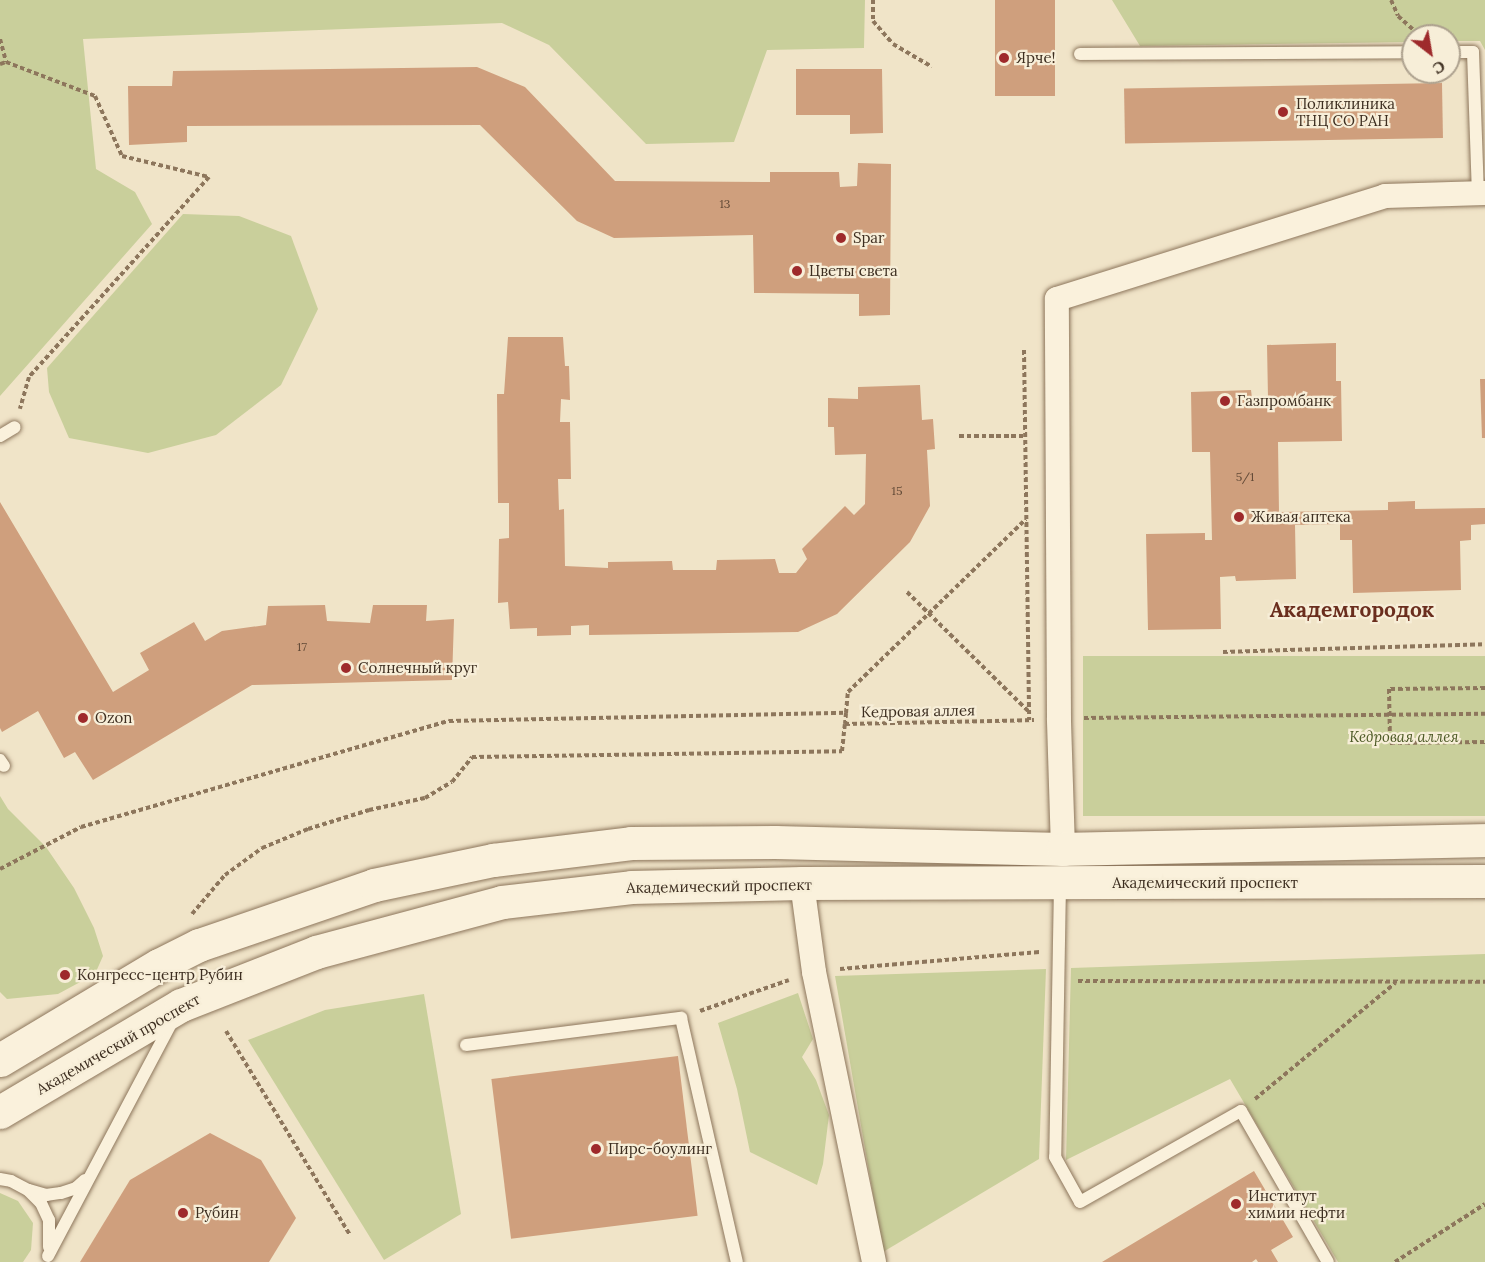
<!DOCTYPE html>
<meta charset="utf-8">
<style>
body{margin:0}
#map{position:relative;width:1485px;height:1262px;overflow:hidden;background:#f0e4c8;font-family:Lora,serif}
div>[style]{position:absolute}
.green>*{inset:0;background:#c9cf9b;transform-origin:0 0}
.building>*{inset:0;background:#cf9f7d;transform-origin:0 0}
.path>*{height:4px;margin-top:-2px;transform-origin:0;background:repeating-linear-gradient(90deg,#8d765c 0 4.5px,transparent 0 7.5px)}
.roads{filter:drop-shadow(0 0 2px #8d765c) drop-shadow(0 0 2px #8d765c)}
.lane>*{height:12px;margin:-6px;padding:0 6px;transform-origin:6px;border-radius:6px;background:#faf1dc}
.street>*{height:24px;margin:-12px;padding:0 12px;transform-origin:12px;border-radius:12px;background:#faf1dc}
.secondary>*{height:33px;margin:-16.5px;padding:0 16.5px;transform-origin:16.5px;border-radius:16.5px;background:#faf1dc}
.dots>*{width:16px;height:16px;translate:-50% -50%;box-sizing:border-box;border:3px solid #f7eed8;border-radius:50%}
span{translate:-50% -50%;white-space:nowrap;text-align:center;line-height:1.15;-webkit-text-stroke:4.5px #f7eed8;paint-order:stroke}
.number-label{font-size:12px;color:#624a37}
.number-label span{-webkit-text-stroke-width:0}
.poi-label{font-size:15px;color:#3d2e20}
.left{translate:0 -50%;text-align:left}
.street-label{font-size:15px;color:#3d2e20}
.park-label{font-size:15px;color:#4d5a26;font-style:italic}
.district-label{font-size:21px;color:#6b2e1e;font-weight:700}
.north{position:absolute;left:1401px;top:24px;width:60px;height:60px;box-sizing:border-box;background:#f7eed8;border:2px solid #ada18e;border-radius:50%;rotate:149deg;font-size:16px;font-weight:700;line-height:24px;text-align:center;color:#3d2e20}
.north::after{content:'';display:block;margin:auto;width:21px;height:27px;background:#9e2a2b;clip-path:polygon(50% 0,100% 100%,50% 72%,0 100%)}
</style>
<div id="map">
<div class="green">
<div style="clip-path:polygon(0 0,865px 0,864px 48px,767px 50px,734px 142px,646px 144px,549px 45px,502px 23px,83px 39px,96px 169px,135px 192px,152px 224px,0 396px)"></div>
<div style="clip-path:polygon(1112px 0,1485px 0,1485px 50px,1480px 41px,1449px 41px,1449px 36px,1413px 36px,1413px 42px,1140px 46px)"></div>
<div style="clip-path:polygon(183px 214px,239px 216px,291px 236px,318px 309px,281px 385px,216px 435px,148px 453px,69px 438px,49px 392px,47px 368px)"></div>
<div style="left:1485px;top:656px;width:160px;height:402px;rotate:90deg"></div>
<div style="clip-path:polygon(0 796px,8px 809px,46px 847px,74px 888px,94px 928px,103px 956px,95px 974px,58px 994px,7px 999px,0 992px)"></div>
<div style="clip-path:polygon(1485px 954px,1485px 1262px,1338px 1262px,1230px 1079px,1066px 1160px,1071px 968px)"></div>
<div style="clip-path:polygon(1046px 969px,1039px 1159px,883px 1252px,835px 976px)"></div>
<div style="clip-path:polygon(798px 993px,813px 1039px,802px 1057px,816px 1080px,829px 1115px,823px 1164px,817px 1185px,750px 1152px,737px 1089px,718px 1023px)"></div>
<div style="clip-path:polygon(424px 994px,461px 1214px,384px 1260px,248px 1040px,325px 1010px)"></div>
<div style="clip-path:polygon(0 1193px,18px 1201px,33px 1223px,31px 1250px,23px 1262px,0 1262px)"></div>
</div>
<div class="building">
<div style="left:995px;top:0;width:60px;height:96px"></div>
<div style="clip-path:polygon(477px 67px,525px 87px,615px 181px,770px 182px,770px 172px,839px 172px,840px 187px,857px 186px,858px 163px,891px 164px,890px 315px,859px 316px,859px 294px,754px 293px,753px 235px,614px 238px,577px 221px,480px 125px,187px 126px,187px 142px,129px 145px,128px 86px,172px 86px,173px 71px)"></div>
<div style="clip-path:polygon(796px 69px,882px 69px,883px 133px,850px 134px,850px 115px,796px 115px)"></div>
<div style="left:1442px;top:83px;width:55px;height:318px;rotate:89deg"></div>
<div style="clip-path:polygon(508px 337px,563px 337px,565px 366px,569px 366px,570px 400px,561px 399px,560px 422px,570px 422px,571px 479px,558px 479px,559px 510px,564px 509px,565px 566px,608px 568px,608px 562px,672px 561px,673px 570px,716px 570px,717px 560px,775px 559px,779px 573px,796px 573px,807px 559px,802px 549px,845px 506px,854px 515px,865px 504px,866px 454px,835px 455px,834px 427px,828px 427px,828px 398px,858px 399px,858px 387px,920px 385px,922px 420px,933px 419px,935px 449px,927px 450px,930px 506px,910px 542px,837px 614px,798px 632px,589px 635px,589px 625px,571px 626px,571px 635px,537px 636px,537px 628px,510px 629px,508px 602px,498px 603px,499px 539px,509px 538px,509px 503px,498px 503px,497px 394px,504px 394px)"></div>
<div style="clip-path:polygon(1336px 343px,1336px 381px,1341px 381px,1342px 441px,1278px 442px,1279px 512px,1388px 510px,1388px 502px,1415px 501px,1415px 509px,1485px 508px,1485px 524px,1471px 525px,1471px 540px,1460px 541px,1461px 590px,1353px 593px,1352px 540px,1340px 540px,1340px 524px,1295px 525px,1296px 579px,1236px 581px,1235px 576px,1220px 577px,1221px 629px,1148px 630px,1146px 534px,1205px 533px,1205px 540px,1212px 540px,1210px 452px,1192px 452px,1191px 392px,1251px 390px,1252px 398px,1268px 398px,1267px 345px)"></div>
<div style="clip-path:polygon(1480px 379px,1485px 379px,1485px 438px,1482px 438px)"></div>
<div style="clip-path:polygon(0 502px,113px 692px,149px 670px,140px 653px,194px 622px,205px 641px,222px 631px,266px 625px,268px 606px,325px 605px,327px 621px,370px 623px,373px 605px,427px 605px,426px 621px,454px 619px,452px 680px,252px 685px,93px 780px,75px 752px,64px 758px,38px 711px,2px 732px,0 728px)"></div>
<div style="left:678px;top:1056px;width:161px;height:188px;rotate:83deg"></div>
<div style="clip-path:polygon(210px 1133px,261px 1160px,296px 1218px,269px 1262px,80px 1262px,130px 1180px)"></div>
<div style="clip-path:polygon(1254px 1171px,1293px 1237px,1271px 1250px,1278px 1262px,1258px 1262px,1256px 1259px,1252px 1262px,1102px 1262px)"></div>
</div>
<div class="path">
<div style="left:873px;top:0;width:21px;rotate:90deg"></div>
<div style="left:873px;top:21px;width:30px;rotate:49deg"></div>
<div style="left:893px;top:44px;width:45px;rotate:30.5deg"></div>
<div style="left:1391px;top:0;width:17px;rotate:66deg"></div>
<div style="left:1398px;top:16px;width:24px;rotate:42deg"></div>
<div style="left:0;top:39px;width:24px;rotate:75deg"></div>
<div style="left:0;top:64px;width:6px;rotate:-18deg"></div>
<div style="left:6px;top:62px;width:95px;rotate:20.9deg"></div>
<div style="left:95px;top:96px;width:66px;rotate:65.8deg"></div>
<div style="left:122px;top:156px;width:89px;rotate:13.6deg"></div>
<div style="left:209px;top:177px;width:269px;rotate:132deg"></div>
<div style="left:29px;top:377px;width:33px;rotate:106deg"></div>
<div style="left:1024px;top:350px;width:370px;rotate:89.2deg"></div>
<div style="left:959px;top:436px;width:66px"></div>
<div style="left:907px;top:592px;width:170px;rotate:44.5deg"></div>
<div style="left:1223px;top:652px;width:262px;rotate:-1.7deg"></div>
<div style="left:1485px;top:688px;width:96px;rotate:179.4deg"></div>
<div style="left:1389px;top:689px;width:54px;rotate:88.9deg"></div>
<div style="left:1390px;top:743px;width:95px;rotate:-0.6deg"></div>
<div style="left:846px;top:713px;width:21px;rotate:-85deg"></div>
<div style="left:848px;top:692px;width:248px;rotate:-44.2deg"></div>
<div style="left:1084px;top:718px;width:401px;rotate:-0.6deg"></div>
<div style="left:0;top:869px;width:91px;rotate:-27.4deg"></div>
<div style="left:81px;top:827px;width:383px;rotate:-16.1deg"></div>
<div style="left:449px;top:721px;width:397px;rotate:-1.2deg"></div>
<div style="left:846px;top:713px;width:11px;rotate:95deg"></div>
<div style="left:845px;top:724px;width:189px;rotate:-1.2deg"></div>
<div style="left:192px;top:914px;width:51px;rotate:-49.8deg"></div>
<div style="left:225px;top:875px;width:46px;rotate:-36.1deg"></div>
<div style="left:262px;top:848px;width:50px;rotate:-22.4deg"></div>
<div style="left:308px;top:829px;width:64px;rotate:-17.3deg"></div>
<div style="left:369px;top:810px;width:57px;rotate:-12.1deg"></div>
<div style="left:425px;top:798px;width:31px;rotate:-31deg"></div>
<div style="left:452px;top:782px;width:32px;rotate:-51deg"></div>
<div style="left:472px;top:757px;width:370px;rotate:-0.9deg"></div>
<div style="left:842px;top:751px;width:27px;rotate:-84deg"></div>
<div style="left:840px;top:969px;width:200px;rotate:-4.9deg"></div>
<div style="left:1078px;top:981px;width:407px;rotate:0.1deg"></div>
<div style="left:700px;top:1011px;width:94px;rotate:-19.2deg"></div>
<div style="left:226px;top:1031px;width:239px;rotate:58.7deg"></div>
<div style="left:1255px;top:1099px;width:182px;rotate:-39.6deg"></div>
<div style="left:1395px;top:1262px;width:107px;rotate:-32.8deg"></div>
</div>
<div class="roads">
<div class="lane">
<div style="left:1449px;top:52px;width:24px"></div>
<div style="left:1473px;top:52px;width:141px;rotate:88deg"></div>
<div style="left:1080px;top:54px;width:333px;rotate:-0.3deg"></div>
<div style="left:0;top:436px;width:17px;rotate:-31deg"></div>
<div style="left:0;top:760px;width:7px;rotate:56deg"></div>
<div style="left:1060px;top:884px;width:273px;rotate:91deg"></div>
<div style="left:1055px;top:1157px;width:51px;rotate:60.9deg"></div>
<div style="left:1080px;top:1202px;width:185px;rotate:-29.5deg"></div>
<div style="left:1241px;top:1111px;width:174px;rotate:60.1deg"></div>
<div style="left:466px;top:1045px;width:217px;rotate:-7.2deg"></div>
<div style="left:681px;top:1018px;width:250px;rotate:77.1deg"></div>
<div style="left:0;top:1179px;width:11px;rotate:10deg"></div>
<div style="left:11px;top:1181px;width:19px;rotate:28deg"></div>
<div style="left:28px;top:1190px;width:18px;rotate:45deg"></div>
<div style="left:41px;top:1203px;width:19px;rotate:65deg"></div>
<div style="left:49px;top:1220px;width:27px;rotate:90deg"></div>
<div style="left:29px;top:1190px;width:18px;rotate:16deg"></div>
<div style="left:46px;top:1195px;width:15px;rotate:-8deg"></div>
<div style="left:61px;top:1193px;width:16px;rotate:-18deg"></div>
<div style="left:76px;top:1188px;width:12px;rotate:-42deg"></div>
<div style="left:48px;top:1256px;width:269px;rotate:-62.1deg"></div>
</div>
<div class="street">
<div style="left:1063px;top:849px;width:130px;rotate:-91.8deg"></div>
<div style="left:1059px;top:719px;width:420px;rotate:-90.3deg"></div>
<div style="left:1057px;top:299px;width:344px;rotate:-17.4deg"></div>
<div style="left:1385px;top:196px;width:100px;rotate:-1.7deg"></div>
<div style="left:802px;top:883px;width:90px;rotate:82.3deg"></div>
<div style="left:814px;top:972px;width:296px;rotate:78.3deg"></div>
</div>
<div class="secondary">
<div style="left:0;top:1060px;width:185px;rotate:-30.9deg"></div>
<div style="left:159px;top:965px;width:45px;rotate:-26.6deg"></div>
<div style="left:199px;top:945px;width:185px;rotate:-18.9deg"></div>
<div style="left:374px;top:885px;width:122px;rotate:-11.9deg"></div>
<div style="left:493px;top:860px;width:139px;rotate:-7deg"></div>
<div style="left:631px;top:843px;width:144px;rotate:-0.4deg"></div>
<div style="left:775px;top:842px;width:288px;rotate:1.4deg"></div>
<div style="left:1063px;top:849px;width:422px;rotate:-1.2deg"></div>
<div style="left:0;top:1112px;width:210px;rotate:-30.6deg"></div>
<div style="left:181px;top:1005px;width:145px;rotate:-21.4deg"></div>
<div style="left:316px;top:952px;width:193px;rotate:-15deg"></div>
<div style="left:502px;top:902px;width:130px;rotate:-6.6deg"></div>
<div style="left:631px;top:887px;width:171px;rotate:-1.3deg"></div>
<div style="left:802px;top:883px;width:683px;rotate:-0.17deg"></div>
</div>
</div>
<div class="dots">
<div style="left:1004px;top:58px;background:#9e2a2b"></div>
<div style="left:1283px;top:112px;background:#9e2a2b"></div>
<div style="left:841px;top:238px;background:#9e2a2b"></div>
<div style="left:797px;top:271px;background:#9e2a2b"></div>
<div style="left:1225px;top:401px;background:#9e2a2b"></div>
<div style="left:1239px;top:517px;background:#9e2a2b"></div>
<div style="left:346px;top:668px;background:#9e2a2b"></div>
<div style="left:83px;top:718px;background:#9e2a2b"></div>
<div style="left:65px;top:975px;background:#9e2a2b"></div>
<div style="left:596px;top:1149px;background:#9e2a2b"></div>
<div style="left:1236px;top:1204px;background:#9e2a2b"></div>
<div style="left:183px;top:1213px;background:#9e2a2b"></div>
</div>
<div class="number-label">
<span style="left:725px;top:204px">13</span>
<span style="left:1245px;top:477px">5/1</span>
<span style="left:897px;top:491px">15</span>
<span style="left:302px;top:647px">17</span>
</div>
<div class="poi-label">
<span class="left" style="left:1016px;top:58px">Ярче!</span>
<span class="left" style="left:1296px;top:112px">Поликлиника<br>ТНЦ СО РАН</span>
<span class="left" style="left:853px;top:238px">Spar</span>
<span class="left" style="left:809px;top:271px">Цветы света</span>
<span class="left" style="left:1237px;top:401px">Газпромбанк</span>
<span class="left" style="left:1251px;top:517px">Живая аптека</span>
<span class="left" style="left:358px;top:668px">Солнечный круг</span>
<span class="left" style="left:95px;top:718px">Ozon</span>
<span class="left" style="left:77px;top:975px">Конгресс-центр Рубин</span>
<span class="left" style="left:608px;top:1149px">Пирс-боулинг</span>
<span class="left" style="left:1248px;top:1204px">Институт<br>химии нефти</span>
<span class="left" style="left:195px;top:1213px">Рубин</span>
</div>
<div class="street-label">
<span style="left:918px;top:711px;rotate:-1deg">Кедровая аллея</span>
<span style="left:1205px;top:883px">Академический проспект</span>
<span style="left:719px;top:886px;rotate:-1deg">Академический проспект</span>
<span style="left:118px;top:1044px;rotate:-30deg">Академический проспект</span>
</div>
<div class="park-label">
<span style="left:1404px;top:737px">Кедровая аллея</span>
</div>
<div class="district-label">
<span style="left:1352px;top:610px">Академгородок</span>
</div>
<div class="north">С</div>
</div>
